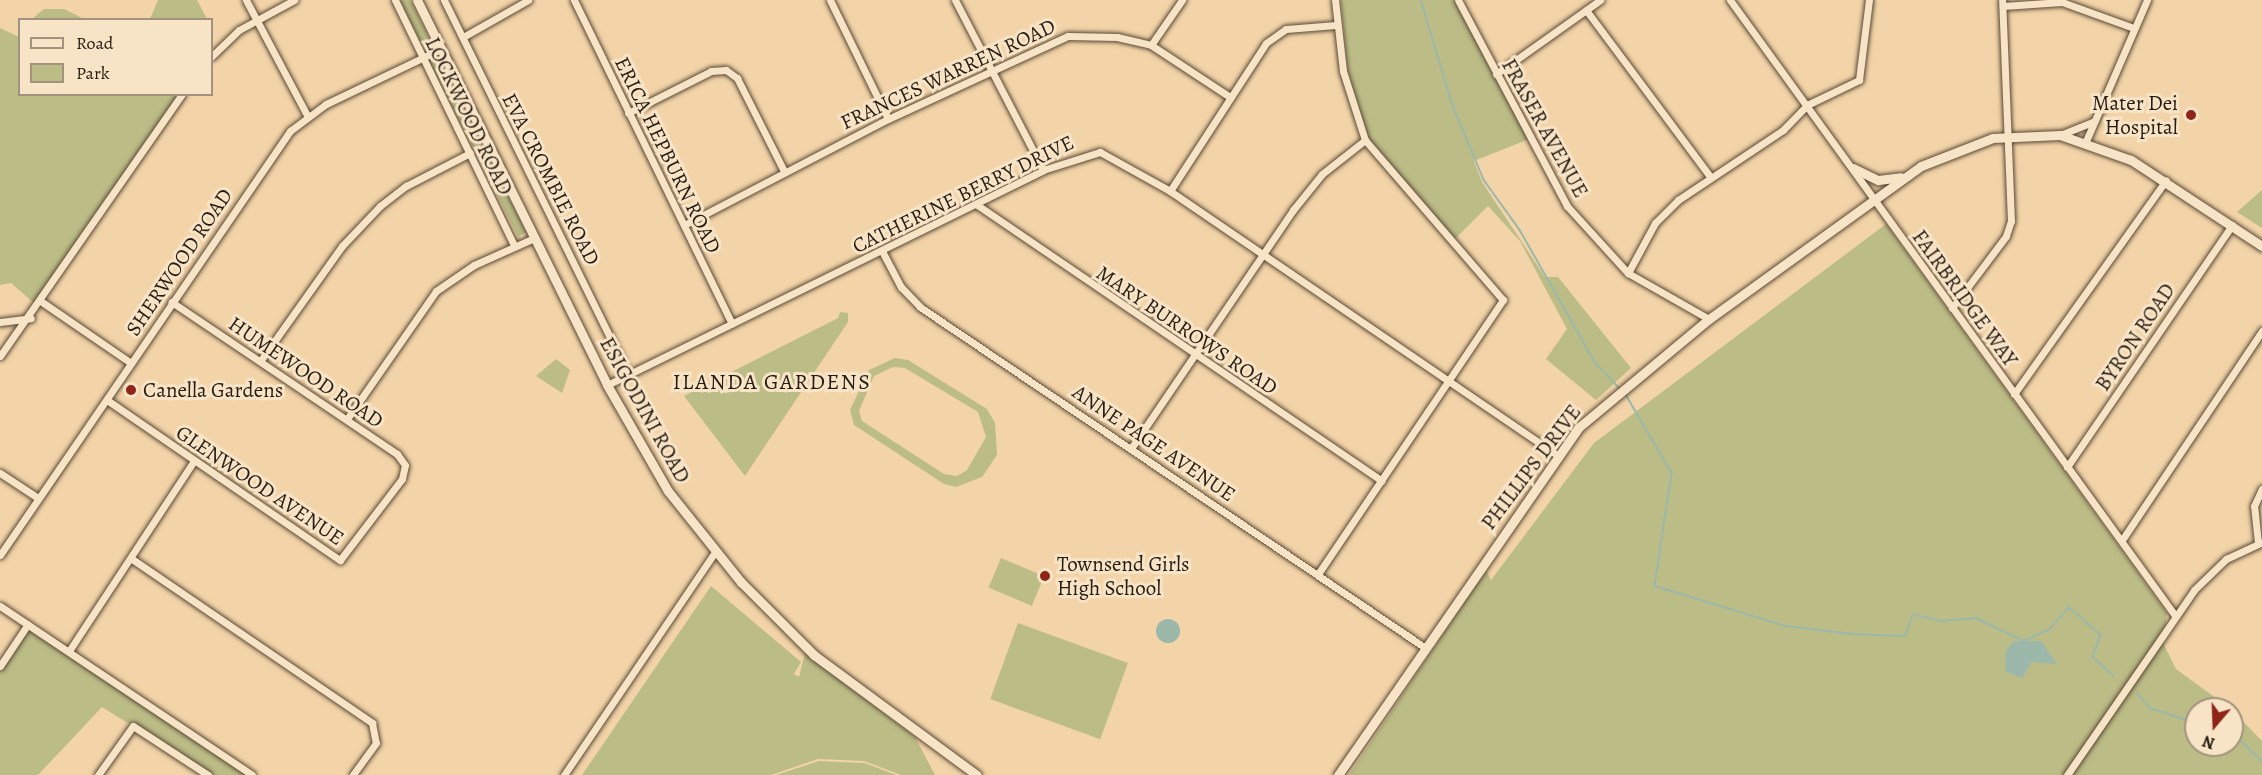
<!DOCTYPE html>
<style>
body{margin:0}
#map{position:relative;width:2262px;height:775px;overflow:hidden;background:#f3d4a8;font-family:Alegreya,serif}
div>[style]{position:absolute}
.green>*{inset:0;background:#bcbc86;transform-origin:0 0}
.water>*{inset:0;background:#9bb8aa}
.round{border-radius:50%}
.stream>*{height:1.5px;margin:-0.75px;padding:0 0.75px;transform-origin:0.75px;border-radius:0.75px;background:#9bb8aa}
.roads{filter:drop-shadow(0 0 2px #594a37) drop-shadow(0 0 2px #594a37)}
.street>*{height:7px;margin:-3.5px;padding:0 3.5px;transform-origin:3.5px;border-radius:3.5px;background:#f7e3c6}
.secondary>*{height:9px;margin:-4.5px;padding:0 4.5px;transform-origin:4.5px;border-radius:4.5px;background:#f7e3c6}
.dots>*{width:16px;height:16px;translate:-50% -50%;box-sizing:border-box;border:3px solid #f7e3c6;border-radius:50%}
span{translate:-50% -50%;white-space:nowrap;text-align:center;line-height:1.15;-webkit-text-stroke:6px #f7e3c6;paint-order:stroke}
.street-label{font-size:21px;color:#261c11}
.poi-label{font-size:21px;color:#261c11}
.right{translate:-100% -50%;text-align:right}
.left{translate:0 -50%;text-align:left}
.neighbourhood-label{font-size:22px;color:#261c11;letter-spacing:1.5px}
.legend{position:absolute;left:18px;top:18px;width:195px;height:78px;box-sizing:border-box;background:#f7e3c6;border:2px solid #a3937e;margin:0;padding:8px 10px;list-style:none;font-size:18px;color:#261c11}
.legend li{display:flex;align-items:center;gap:12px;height:30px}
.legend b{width:30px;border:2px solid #a3937e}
.north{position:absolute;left:2184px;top:697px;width:60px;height:60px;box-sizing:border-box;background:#f7e3c6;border:2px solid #a3937e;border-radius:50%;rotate:199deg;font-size:16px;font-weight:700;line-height:24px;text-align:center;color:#261c11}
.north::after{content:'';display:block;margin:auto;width:21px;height:27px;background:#8f2418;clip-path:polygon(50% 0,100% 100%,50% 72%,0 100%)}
</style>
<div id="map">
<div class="green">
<div style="clip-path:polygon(158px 0,197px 0,207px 19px,150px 19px)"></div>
<div style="clip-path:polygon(400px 0,410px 0,431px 42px,422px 46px)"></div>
<div style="clip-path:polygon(1341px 0,1456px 0,1529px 139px,1474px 161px,1482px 182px,1545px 277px,1558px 277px,1631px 368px,1596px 400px,1546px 359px,1567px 329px,1520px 241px,1488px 206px,1455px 239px,1368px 139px,1348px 72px)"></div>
<div style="clip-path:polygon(44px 9px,64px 9px,84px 19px,32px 19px)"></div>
<div style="clip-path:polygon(0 28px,19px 37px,20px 94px,180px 95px,35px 304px,11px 283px,0 285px)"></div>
<div style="left:436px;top:55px;width:199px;height:9px;rotate:63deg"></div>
<div style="clip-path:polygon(2262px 190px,2262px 228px,2237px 212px)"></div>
<div style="clip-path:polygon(1886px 224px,2167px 613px,2163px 643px,2176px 669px,2231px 709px,2196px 709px,2196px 745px,2232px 745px,2232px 710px,2262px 741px,2262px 775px,1349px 775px,1486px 570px,1491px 580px,1594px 443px)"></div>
<div style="clip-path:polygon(840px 312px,848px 313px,848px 322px,745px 476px,684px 396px,838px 318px)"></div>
<div style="clip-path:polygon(evenodd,895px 358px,908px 360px,987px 409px,995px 423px,997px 455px,982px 477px,956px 487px,944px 484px,854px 425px,850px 410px,869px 370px,895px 358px,893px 367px,905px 368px,978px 412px,986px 437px,967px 470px,957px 476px,944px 474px,862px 421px,859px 411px,874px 376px,893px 367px)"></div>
<div style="clip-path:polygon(556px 359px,570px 370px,562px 393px,536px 376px)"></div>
<div style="left:1001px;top:558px;width:47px;height:32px;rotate:23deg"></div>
<div style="clip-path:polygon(711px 586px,801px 662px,794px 674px,799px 677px,805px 653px,915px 737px,935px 775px,901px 775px,864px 761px,818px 759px,771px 775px,582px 775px)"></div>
<div style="left:1018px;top:623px;width:117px;height:81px;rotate:20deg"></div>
<div style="clip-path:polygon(29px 628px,250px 775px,211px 775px,102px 707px,38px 775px,0 775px,0 669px)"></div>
<div style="clip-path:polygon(819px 761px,865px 763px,896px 775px,776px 775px)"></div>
</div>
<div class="water">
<div class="round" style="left:1156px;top:619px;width:24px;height:24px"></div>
<div style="clip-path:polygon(2014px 641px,2041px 641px,2057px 664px,2032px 662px,2022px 678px,2005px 671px,2006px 651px)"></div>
</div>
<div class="stream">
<div style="left:1421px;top:0;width:108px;rotate:73.2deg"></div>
<div style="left:1452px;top:103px;width:83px;rotate:67.4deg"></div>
<div style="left:1484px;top:180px;width:62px;rotate:54.2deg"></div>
<div style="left:1520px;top:230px;width:152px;rotate:60.4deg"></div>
<div style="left:1595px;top:362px;width:35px;rotate:47deg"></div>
<div style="left:1625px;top:393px;width:93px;rotate:59.6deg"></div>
<div style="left:1672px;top:473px;width:114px;rotate:98.6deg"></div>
<div style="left:1655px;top:586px;width:137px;rotate:17deg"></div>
<div style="left:1786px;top:626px;width:66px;rotate:6.9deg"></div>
<div style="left:1852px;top:634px;width:53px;rotate:2.2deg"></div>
<div style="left:1905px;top:636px;width:23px;rotate:-70deg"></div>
<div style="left:1913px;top:614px;width:29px;rotate:14deg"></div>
<div style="left:1941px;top:621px;width:35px;rotate:-5deg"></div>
<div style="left:1976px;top:618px;width:53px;rotate:25.6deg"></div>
<div style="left:2024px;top:641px;width:29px;rotate:-25deg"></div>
<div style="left:2050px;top:629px;width:29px;rotate:-49deg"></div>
<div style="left:2069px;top:607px;width:43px;rotate:41.2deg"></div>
<div style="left:2101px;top:635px;width:23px;rotate:110deg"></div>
<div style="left:2093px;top:657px;width:27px;rotate:42deg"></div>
<div style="left:2137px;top:693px;width:20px;rotate:49deg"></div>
<div style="left:2150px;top:708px;width:48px;rotate:18.1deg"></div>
<div style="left:2232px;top:732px;width:42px;rotate:44deg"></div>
</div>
<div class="roads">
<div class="street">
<div style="left:246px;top:0;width:130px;rotate:62.1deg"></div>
<div style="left:395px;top:0;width:272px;rotate:64.1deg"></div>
<div style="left:444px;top:0;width:417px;rotate:63.8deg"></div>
<div style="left:574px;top:0;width:360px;rotate:64deg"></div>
<div style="left:830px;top:0;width:132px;rotate:64deg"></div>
<div style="left:955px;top:0;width:191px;rotate:62.6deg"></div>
<div style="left:1458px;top:0;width:233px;rotate:62.1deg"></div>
<div style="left:1567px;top:206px;width:91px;rotate:47.7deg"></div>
<div style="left:1628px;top:273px;width:93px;rotate:29.6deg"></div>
<div style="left:1730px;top:0;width:758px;rotate:54.13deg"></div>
<div style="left:2003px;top:6px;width:59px;rotate:-3.9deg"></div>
<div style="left:2062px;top:2px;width:77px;rotate:19.9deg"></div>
<div style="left:1586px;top:10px;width:209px;rotate:53.3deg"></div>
<div style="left:463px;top:37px;width:75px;rotate:-29.6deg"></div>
<div style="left:1151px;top:45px;width:55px;rotate:-55.4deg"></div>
<div style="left:212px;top:56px;width:37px;rotate:-44deg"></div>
<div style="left:239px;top:30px;width:63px;rotate:-28.6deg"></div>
<div style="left:1496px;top:74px;width:128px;rotate:-35.4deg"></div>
<div style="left:628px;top:113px;width:93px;rotate:-26.8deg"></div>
<div style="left:711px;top:71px;width:15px;rotate:-4deg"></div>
<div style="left:726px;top:70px;width:14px;rotate:36deg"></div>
<div style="left:737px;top:78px;width:104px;rotate:63.2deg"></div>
<div style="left:2060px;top:135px;width:37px;rotate:-22deg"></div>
<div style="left:2086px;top:141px;width:154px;rotate:-66.6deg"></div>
<div style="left:1170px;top:191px;width:176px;rotate:-57deg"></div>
<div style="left:1266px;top:43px;width:24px;rotate:-35deg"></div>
<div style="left:1286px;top:29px;width:50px;rotate:-4.6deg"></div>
<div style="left:976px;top:204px;width:491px;rotate:34.3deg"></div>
<div style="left:684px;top:225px;width:230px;rotate:-27.5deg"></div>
<div style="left:888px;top:119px;width:198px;rotate:-24.8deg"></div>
<div style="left:1068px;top:36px;width:49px;rotate:1.2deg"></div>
<div style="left:1117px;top:37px;width:35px;rotate:13deg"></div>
<div style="left:1151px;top:45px;width:95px;rotate:33.4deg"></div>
<div style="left:882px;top:251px;width:41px;rotate:62.2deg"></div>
<div style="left:901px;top:287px;width:28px;rotate:46deg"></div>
<div style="left:920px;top:307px;width:608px;rotate:34deg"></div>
<div style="left:1628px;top:273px;width:57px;rotate:-61.6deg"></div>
<div style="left:1655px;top:223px;width:33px;rotate:-45deg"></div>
<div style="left:1678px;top:200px;width:126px;rotate:-33.7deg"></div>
<div style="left:1783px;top:130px;width:35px;rotate:-46deg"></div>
<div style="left:1807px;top:105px;width:58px;rotate:-25.7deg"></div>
<div style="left:1859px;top:80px;width:81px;rotate:-82.9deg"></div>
<div style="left:42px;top:302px;width:108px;rotate:34.4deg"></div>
<div style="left:1952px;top:308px;width:90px;rotate:-53.1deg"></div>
<div style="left:2006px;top:236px;width:16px;rotate:-72deg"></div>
<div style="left:2011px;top:221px;width:221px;rotate:-92.3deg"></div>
<div style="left:0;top:322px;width:31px;rotate:-7deg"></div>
<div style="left:0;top:356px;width:319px;rotate:-55.2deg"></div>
<div style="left:261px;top:360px;width:140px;rotate:-54.6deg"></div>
<div style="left:342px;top:246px;width:55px;rotate:-46.5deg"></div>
<div style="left:380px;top:206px;width:33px;rotate:-38deg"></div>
<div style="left:406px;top:186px;width:72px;rotate:-27.3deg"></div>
<div style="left:607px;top:385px;width:486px;rotate:-26.2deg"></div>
<div style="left:1043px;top:170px;width:60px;rotate:-17.5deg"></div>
<div style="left:1100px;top:152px;width:80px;rotate:29.1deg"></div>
<div style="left:1170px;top:191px;width:468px;rotate:34.3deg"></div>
<div style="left:2014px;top:394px;width:262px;rotate:-54.6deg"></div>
<div style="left:107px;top:400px;width:283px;rotate:34.5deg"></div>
<div style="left:340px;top:560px;width:102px;rotate:-52.6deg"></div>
<div style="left:402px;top:479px;width:14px;rotate:-78deg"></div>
<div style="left:405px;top:465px;width:14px;rotate:-126deg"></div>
<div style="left:397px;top:454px;width:272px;rotate:-146deg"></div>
<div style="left:347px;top:419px;width:156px;rotate:-55.2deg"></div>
<div style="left:436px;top:291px;width:46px;rotate:-34.4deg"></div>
<div style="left:474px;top:265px;width:66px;rotate:-24.2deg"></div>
<div style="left:1132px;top:447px;width:287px;rotate:-55.8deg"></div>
<div style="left:1293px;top:210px;width:46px;rotate:-51.1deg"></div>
<div style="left:1322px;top:174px;width:55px;rotate:-38.3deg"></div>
<div style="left:2067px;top:467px;width:293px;rotate:-55.7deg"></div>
<div style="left:0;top:473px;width:45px;rotate:33.3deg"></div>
<div style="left:2122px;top:540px;width:252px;rotate:-56.2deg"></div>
<div style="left:2258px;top:543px;width:37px;rotate:-96deg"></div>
<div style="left:2254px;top:506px;width:19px;rotate:-65deg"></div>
<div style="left:0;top:555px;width:514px;rotate:-55.63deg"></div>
<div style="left:290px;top:131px;width:45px;rotate:-36.9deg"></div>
<div style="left:326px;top:104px;width:127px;rotate:-25.6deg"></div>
<div style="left:132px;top:559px;width:291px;rotate:34.3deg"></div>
<div style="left:372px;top:723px;width:20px;rotate:79deg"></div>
<div style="left:376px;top:743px;width:39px;rotate:126deg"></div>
<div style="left:1318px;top:574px;width:331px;rotate:-56deg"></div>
<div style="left:1503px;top:300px;width:211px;rotate:-130.8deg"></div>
<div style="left:1365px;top:140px;width:72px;rotate:-107.7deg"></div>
<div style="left:1343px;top:71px;width:71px;rotate:-96.4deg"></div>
<div style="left:0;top:606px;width:303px;rotate:33.8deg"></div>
<div style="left:69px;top:651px;width:227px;rotate:-56.7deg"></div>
<div style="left:0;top:666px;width:50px;rotate:-56.3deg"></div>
<div style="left:98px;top:775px;width:60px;rotate:-54.5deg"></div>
<div style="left:133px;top:726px;width:90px;rotate:33.2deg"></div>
<div style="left:564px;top:775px;width:269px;rotate:-55.9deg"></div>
<div style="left:2067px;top:775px;width:224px;rotate:-55.5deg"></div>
<div style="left:2194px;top:590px;width:45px;rotate:-44.1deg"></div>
<div style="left:2226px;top:559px;width:40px;rotate:-25deg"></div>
</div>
<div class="secondary">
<div style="left:417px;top:0;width:429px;rotate:63.7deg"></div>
<div style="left:607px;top:385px;width:122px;rotate:60.1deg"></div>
<div style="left:668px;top:491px;width:117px;rotate:51.3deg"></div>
<div style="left:741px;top:582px;width:103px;rotate:45deg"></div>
<div style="left:814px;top:655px;width:202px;rotate:36.4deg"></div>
<div style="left:1853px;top:168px;width:28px;rotate:26deg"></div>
<div style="left:1878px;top:180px;width:23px;rotate:-7deg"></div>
<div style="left:1338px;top:775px;width:422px;rotate:-55.3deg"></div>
<div style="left:1578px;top:428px;width:170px;rotate:-39.8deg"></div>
<div style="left:1709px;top:319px;width:261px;rotate:-35.8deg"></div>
<div style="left:1921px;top:166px;width:77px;rotate:-21.3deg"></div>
<div style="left:1993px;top:138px;width:67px;rotate:-2.6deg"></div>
<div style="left:2060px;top:135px;width:75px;rotate:19.4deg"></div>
<div style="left:2131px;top:160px;width:157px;rotate:33.3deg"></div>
</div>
</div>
<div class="dots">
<div style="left:2191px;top:115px;background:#8f2418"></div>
<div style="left:131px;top:390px;background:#8f2418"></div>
<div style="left:1045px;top:576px;background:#8f2418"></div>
</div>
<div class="street-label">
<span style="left:948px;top:74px;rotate:-25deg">FRANCES WARREN ROAD</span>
<span style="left:469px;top:116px;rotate:64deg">LOCKWOOD ROAD</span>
<span style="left:1545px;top:128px;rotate:61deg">FRASER AVENUE</span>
<span style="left:668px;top:155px;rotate:64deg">ERICA HEPBURN ROAD</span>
<span style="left:551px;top:179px;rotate:63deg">EVA CROMBIE ROAD</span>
<span style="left:963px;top:194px;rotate:-26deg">CATHERINE BERRY DRIVE</span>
<span style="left:179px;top:262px;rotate:-56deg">SHERWOOD ROAD</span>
<span style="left:1965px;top:298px;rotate:54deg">FAIRBRIDGE WAY</span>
<span style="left:1187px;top:330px;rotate:34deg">MARY BURROWS ROAD</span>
<span style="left:2135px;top:337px;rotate:-56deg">BYRON ROAD</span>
<span style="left:306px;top:372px;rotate:34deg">HUMEWOOD ROAD</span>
<span style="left:645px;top:410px;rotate:61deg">ESIGODINI ROAD</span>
<span style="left:1154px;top:443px;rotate:34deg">ANNE PAGE AVENUE</span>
<span style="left:1531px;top:467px;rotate:-53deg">PHILLIPS DRIVE</span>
<span style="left:260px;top:485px;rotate:34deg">GLENWOOD AVENUE</span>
</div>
<div class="poi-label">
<span class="right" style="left:2178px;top:115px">Mater Dei<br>Hospital</span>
<span class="left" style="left:143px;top:390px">Canella Gardens</span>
<span class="left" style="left:1057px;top:576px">Townsend Girls<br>High School</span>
</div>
<div class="neighbourhood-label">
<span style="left:772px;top:383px">ILANDA GARDENS</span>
</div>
<ul class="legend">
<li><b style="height:8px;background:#f7e3c6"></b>Road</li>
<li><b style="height:16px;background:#bcbc86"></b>Park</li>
</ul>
<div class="north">N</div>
</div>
